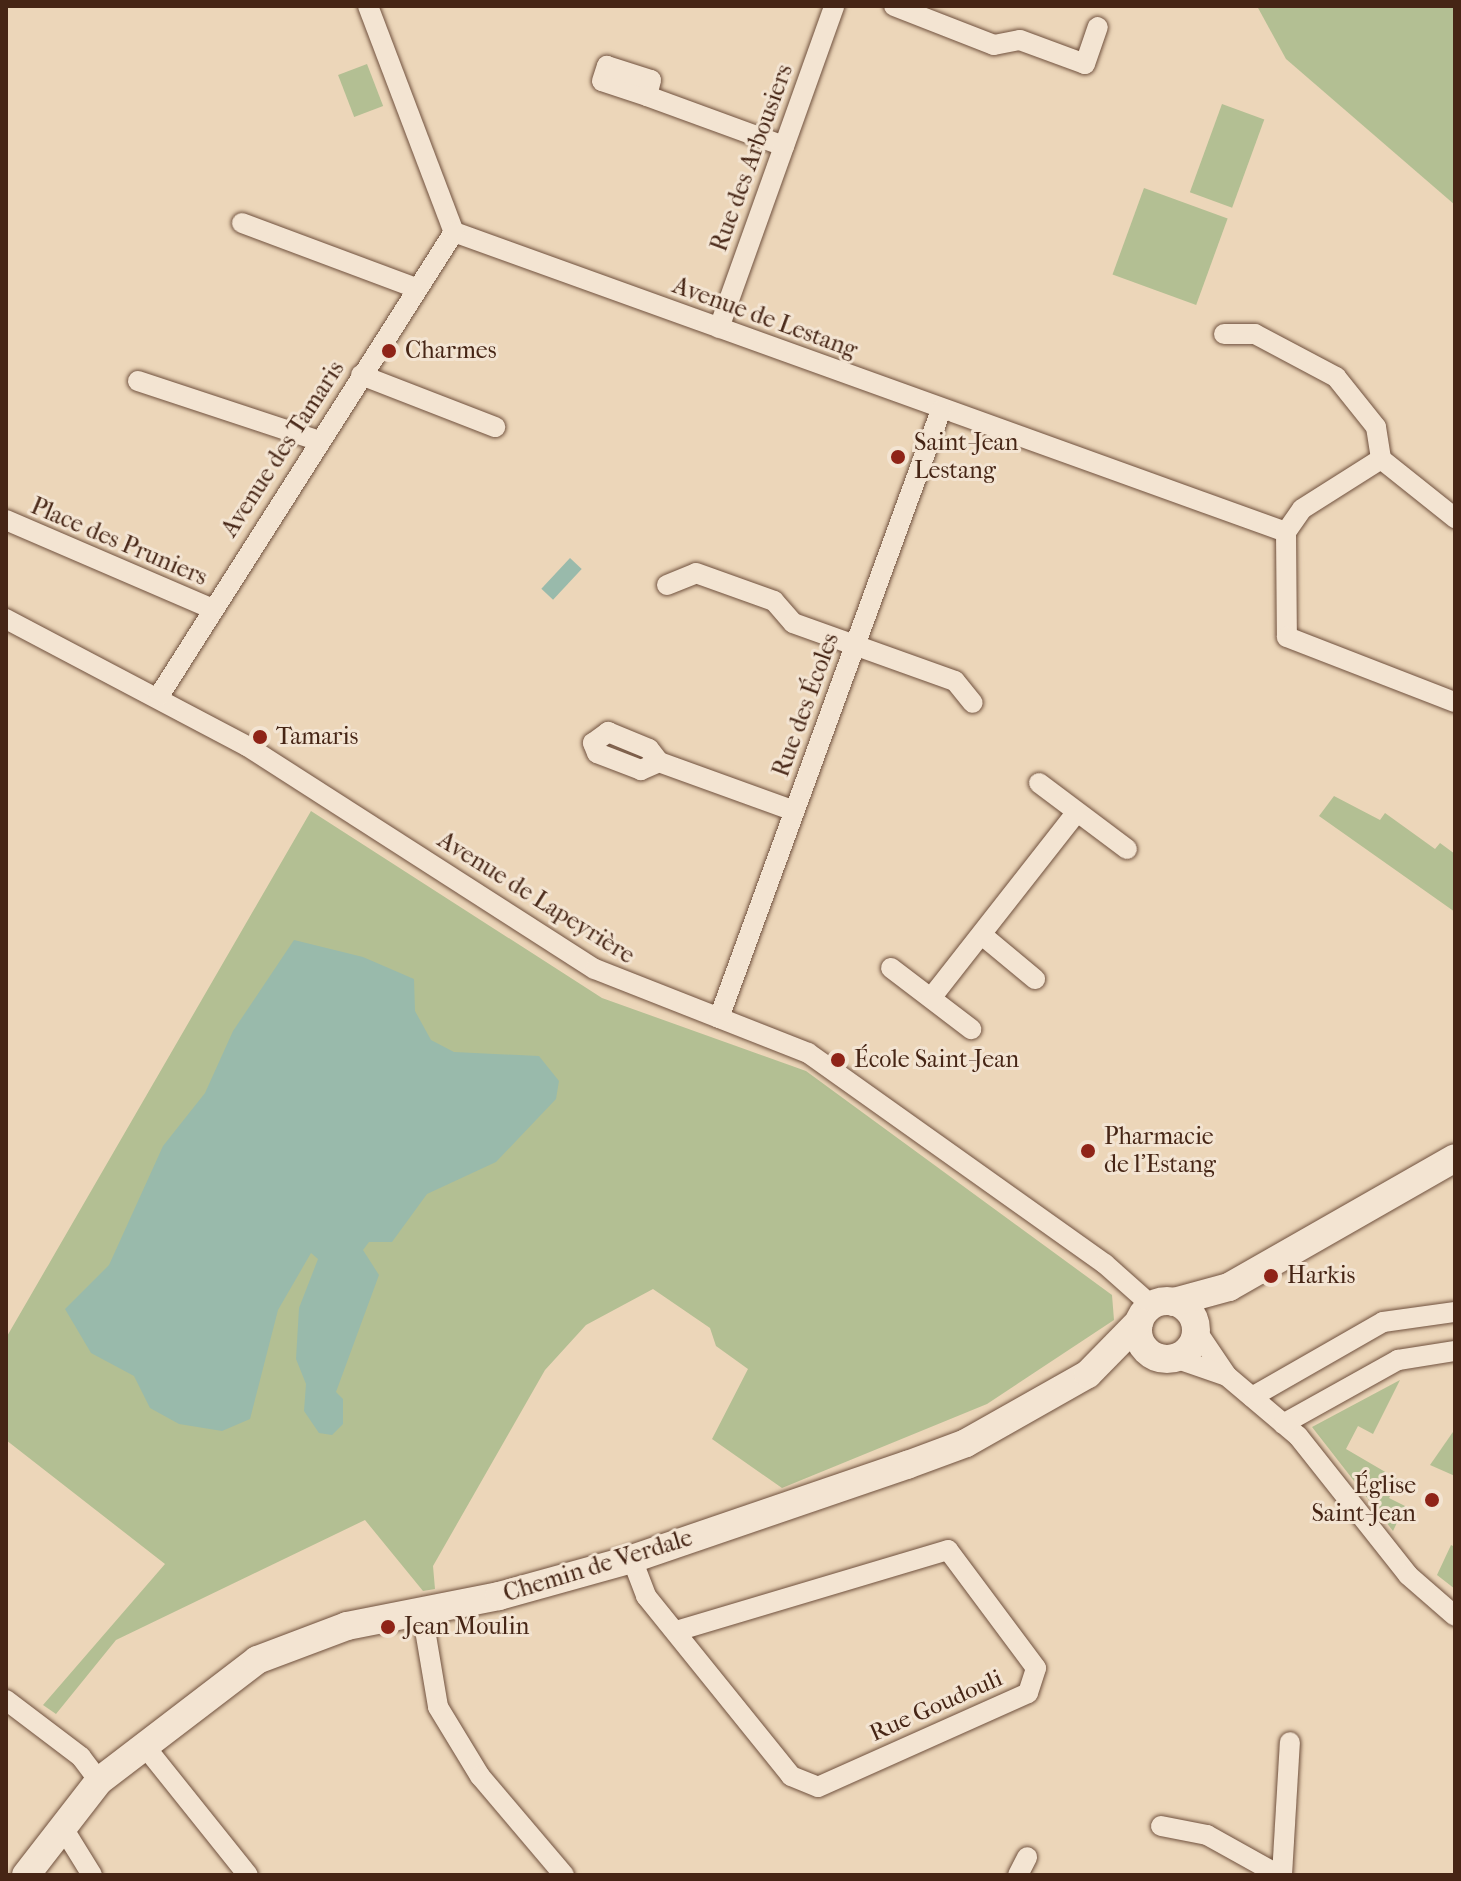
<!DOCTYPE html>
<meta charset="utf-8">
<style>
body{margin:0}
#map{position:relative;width:1461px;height:1881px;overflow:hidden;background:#ecd6b9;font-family:"IM FELL French Canon",serif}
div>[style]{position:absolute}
.green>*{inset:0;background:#b3bf93;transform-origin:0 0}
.water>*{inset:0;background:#99baab;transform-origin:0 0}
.roads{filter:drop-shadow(0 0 2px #70513e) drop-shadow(0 0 2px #70513e)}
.street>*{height:20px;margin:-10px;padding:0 10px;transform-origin:10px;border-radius:10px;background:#f3e4d2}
.secondary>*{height:28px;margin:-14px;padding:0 14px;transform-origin:14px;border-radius:14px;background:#f3e4d2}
.secondary>.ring{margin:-14px;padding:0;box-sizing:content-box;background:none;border:28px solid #f3e4d2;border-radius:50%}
.dots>*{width:22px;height:22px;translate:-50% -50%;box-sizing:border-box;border:4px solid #f3e4d2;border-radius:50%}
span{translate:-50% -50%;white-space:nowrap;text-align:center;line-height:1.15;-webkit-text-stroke:6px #f3e4d2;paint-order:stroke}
.street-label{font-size:24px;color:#462515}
.poi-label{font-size:24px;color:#462515}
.left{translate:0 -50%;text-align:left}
.right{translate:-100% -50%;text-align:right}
.frame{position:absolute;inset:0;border:8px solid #462515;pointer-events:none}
</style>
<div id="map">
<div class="green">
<div style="clip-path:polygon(1257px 6px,1455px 6px,1455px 205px,1286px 59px)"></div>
<div style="left:367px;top:64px;width:45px;height:31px;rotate:69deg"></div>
<div style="left:1222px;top:104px;width:45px;height:94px;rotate:20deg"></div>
<div style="left:1144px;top:188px;width:89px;height:92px;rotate:20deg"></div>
<div style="clip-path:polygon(1334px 796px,1380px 820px,1385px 813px,1435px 849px,1440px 843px,1455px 854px,1455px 912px,1319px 816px)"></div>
<div style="clip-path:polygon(311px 811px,602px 998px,806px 1071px,1112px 1295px,1114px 1320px,987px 1404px,782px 1488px,712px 1439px,748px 1369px,716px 1346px,710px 1328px,653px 1289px,586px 1325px,545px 1370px,433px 1566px,435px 1589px,423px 1591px,365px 1520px,116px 1640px,56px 1714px,43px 1705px,165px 1564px,6px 1440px,6px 1338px)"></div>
<div style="clip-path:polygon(1400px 1380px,1373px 1434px,1358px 1426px,1346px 1449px,1399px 1480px,1389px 1498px,1405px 1506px,1393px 1531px,1312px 1427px)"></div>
<div style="clip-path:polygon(1455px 1429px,1455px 1476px,1430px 1465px)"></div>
<div style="clip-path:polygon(1451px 1545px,1455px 1547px,1455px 1589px,1437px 1575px)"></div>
</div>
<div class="water">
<div style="left:570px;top:558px;width:16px;height:42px;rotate:43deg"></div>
<div style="clip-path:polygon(294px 940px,363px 957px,414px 979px,415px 1011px,431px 1040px,454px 1052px,539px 1056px,559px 1081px,556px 1099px,496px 1162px,427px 1194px,392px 1242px,369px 1242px,363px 1250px,379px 1275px,336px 1392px,343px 1399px,343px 1424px,332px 1435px,319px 1433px,304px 1411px,306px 1384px,296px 1359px,299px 1308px,318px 1259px,311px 1253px,278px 1310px,250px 1419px,222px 1431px,179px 1424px,150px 1408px,134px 1376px,91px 1353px,65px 1309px,109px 1265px,163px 1146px,205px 1093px,233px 1031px)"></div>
</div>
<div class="roads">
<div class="street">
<div style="left:368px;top:6px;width:242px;rotate:69.2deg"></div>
<div style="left:894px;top:6px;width:107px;rotate:21.3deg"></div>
<div style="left:994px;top:45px;width:26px;rotate:-11deg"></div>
<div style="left:1020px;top:40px;width:69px;rotate:20.3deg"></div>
<div style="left:1085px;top:64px;width:39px;rotate:-71deg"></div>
<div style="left:647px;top:96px;width:47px;rotate:-161.6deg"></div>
<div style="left:602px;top:81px;width:16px;rotate:-72deg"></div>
<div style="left:607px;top:66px;width:46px;rotate:17.7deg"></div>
<div style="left:651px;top:80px;width:16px;rotate:104deg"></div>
<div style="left:647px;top:96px;width:146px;rotate:20.1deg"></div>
<div style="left:242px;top:223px;width:186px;rotate:20.5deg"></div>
<div style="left:454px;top:232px;width:884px;rotate:19.83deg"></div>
<div style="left:719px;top:328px;width:342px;rotate:-70.3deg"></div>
<div style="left:1224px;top:334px;width:31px"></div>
<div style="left:1255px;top:334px;width:92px;rotate:28deg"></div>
<div style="left:1336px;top:377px;width:64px;rotate:51.3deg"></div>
<div style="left:1376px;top:427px;width:32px;rotate:81deg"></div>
<div style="left:361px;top:375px;width:144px;rotate:21.2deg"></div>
<div style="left:138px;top:381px;width:188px;rotate:18.3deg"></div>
<div style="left:6px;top:520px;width:225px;rotate:23.3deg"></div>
<div style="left:1286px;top:532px;width:105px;rotate:89.5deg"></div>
<div style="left:1287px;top:637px;width:180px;rotate:21.2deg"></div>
<div style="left:1286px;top:532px;width:28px;rotate:-55deg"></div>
<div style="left:1302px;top:509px;width:93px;rotate:-32.3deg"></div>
<div style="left:1381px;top:459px;width:95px;rotate:38.6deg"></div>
<div style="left:667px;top:585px;width:31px;rotate:-22deg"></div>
<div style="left:696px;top:573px;width:83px;rotate:19.7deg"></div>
<div style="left:774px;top:601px;width:29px;rotate:49deg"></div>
<div style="left:793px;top:623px;width:172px;rotate:19.7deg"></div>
<div style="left:955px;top:681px;width:28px;rotate:51deg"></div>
<div style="left:6px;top:619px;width:272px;rotate:27.8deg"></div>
<div style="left:247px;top:746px;width:413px;rotate:32.7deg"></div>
<div style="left:595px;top:969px;width:229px;rotate:21.5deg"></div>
<div style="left:808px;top:1053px;width:364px;rotate:35.4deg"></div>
<div style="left:1105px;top:1264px;width:62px;rotate:41.7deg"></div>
<div style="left:159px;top:696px;width:550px;rotate:-57.55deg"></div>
<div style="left:659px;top:762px;width:20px;rotate:156deg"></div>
<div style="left:641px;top:770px;width:47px;rotate:-158.9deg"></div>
<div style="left:597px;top:753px;width:11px;rotate:-112deg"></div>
<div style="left:593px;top:743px;width:19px;rotate:-36deg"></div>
<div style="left:608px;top:732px;width:44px;rotate:22.5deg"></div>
<div style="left:649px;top:749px;width:16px;rotate:52deg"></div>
<div style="left:659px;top:762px;width:144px;rotate:19.9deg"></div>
<div style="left:1039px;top:783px;width:110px;rotate:36.9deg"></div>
<div style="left:982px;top:935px;width:69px;rotate:39.7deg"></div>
<div style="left:891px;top:968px;width:101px;rotate:37.3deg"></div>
<div style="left:931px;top:998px;width:236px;rotate:-51.9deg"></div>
<div style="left:719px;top:1018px;width:647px;rotate:-69.94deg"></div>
<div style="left:1196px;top:1330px;width:55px;rotate:56deg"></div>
<div style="left:1175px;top:1358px;width:55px;rotate:19.1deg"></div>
<div style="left:1227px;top:1376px;width:93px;rotate:40.2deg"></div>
<div style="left:1298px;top:1436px;width:177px;rotate:51.6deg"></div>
<div style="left:1408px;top:1575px;width:62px;rotate:41.1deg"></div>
<div style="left:1252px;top:1397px;width:151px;rotate:-29.8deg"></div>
<div style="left:1383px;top:1322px;width:73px;rotate:-7.9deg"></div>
<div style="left:1283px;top:1424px;width:132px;rotate:-29.1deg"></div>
<div style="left:1398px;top:1360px;width:58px;rotate:-9deg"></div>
<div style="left:632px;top:1559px;width:40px;rotate:69deg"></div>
<div style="left:646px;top:1596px;width:231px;rotate:51.1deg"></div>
<div style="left:791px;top:1776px;width:29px;rotate:22deg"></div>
<div style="left:818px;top:1787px;width:230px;rotate:-24.1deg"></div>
<div style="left:1028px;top:1693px;width:26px;rotate:-72deg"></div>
<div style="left:1036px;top:1668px;width:147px;rotate:-126.7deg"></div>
<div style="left:948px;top:1550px;width:283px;rotate:163.4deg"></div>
<div style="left:422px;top:1612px;width:96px;rotate:80.4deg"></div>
<div style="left:438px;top:1707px;width:81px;rotate:58.7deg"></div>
<div style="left:480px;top:1776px;width:130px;rotate:49.7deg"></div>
<div style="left:6px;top:1700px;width:94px;rotate:37.2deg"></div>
<div style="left:81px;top:1757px;width:30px;rotate:53deg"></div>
<div style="left:147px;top:1749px;width:161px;rotate:51.3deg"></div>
<div style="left:1161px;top:1826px;width:47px;rotate:11.1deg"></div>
<div style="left:1207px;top:1835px;width:82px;rotate:29.1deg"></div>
<div style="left:63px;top:1828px;width:55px;rotate:58.3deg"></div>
<div style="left:1018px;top:1875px;width:20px;rotate:-63deg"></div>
<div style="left:1282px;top:1875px;width:133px;rotate:-86.6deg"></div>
</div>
<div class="secondary">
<div class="ring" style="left:1138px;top:1301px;width:30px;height:30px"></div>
<div style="left:1174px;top:1302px;width:57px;rotate:-15.3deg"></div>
<div style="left:1229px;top:1287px;width:260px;rotate:-29.7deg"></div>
<div style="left:26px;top:1875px;width:119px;rotate:-52.2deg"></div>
<div style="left:99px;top:1781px;width:199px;rotate:-37.4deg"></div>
<div style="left:257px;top:1660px;width:96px;rotate:-20.7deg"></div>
<div style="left:347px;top:1626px;width:155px;rotate:-11.2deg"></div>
<div style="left:499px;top:1596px;width:138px;rotate:-15.5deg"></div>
<div style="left:632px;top:1559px;width:291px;rotate:-18.9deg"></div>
<div style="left:907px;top:1465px;width:63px;rotate:-20.4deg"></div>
<div style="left:966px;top:1443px;width:140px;rotate:-29.5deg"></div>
<div style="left:1088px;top:1374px;width:73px;rotate:-45.6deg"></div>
</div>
</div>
<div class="dots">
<div style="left:389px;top:351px;background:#8f2418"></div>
<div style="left:898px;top:457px;background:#8f2418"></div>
<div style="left:260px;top:737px;background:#8f2418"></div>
<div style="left:838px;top:1060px;background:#8f2418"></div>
<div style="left:1088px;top:1151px;background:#8f2418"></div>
<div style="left:1271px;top:1276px;background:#8f2418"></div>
<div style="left:1432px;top:1500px;background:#8f2418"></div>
<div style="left:388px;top:1627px;background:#8f2418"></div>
</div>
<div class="street-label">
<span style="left:752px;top:158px;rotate:-70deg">Rue des Arbousiers</span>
<span style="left:765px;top:318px;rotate:20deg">Avenue de Lestang</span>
<span style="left:283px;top:449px;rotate:-57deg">Avenue des Tamaris</span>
<span style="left:119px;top:542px;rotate:23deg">Place des Pruniers</span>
<span style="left:806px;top:705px;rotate:-70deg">Rue des Écoles</span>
<span style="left:536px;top:898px;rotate:32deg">Avenue de Lapeyrière</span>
<span style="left:598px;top:1566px;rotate:-17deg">Chemin de Verdale</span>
<span style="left:936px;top:1706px;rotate:-24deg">Rue Goudouli</span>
</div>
<div class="poi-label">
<span class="left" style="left:405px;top:351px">Charmes</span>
<span class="left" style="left:914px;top:457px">Saint-Jean<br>Lestang</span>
<span class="left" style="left:276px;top:737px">Tamaris</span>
<span class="left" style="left:854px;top:1060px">École Saint-Jean</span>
<span class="left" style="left:1104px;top:1151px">Pharmacie<br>de l'Estang</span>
<span class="left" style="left:1287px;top:1276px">Harkis</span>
<span class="right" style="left:1416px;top:1500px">Église<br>Saint-Jean</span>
<span class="left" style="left:404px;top:1627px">Jean Moulin</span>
</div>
<div class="frame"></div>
</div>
